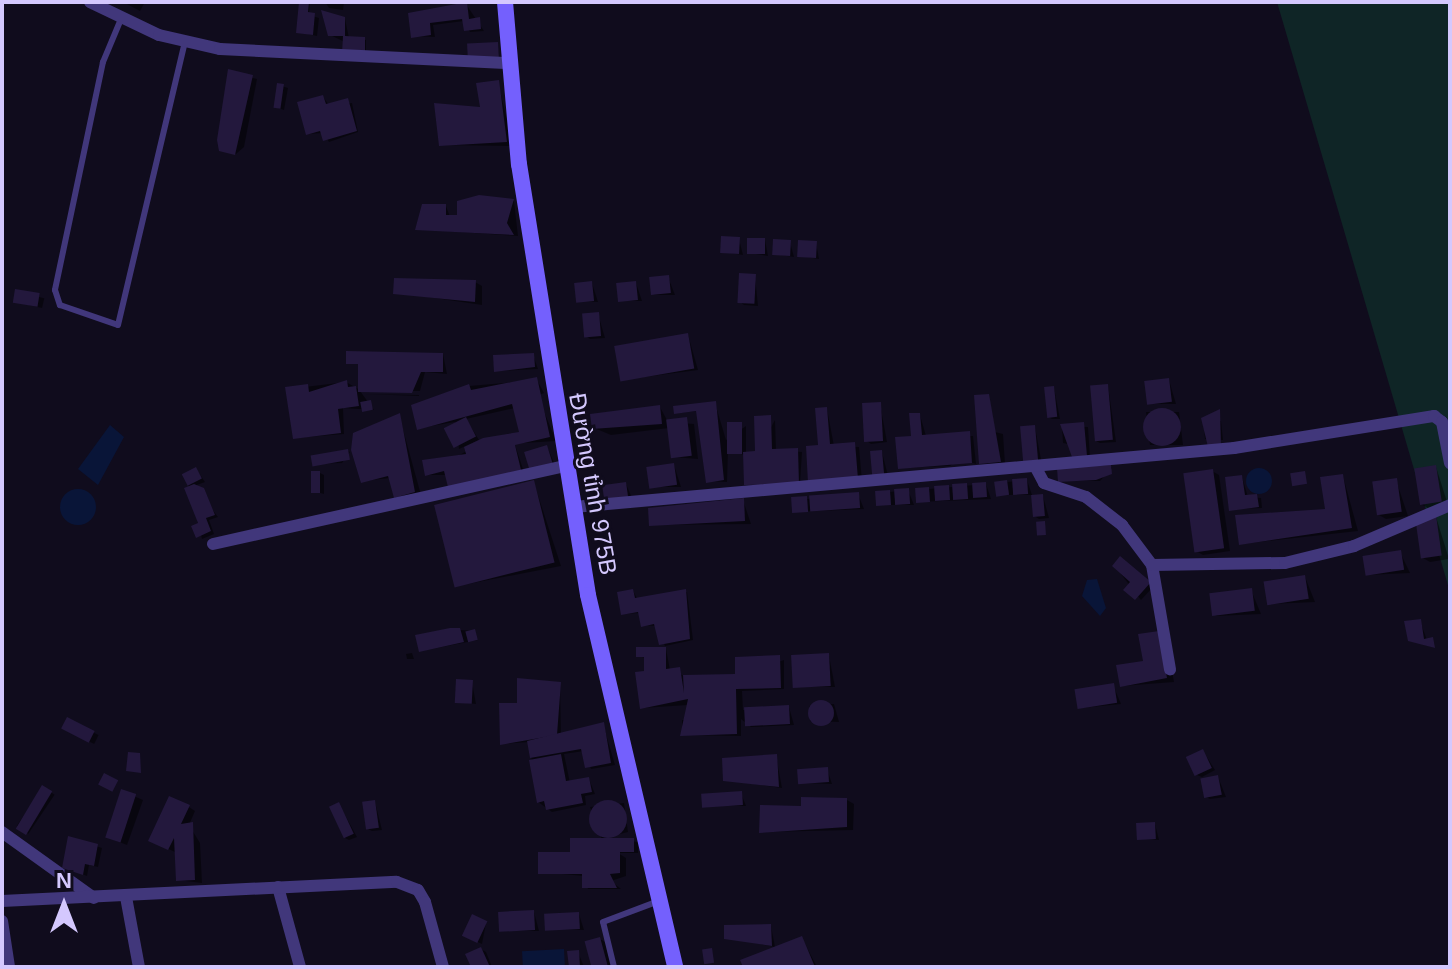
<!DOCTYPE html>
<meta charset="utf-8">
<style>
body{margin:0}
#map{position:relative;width:1452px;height:969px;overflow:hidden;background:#100c1d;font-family:Helvetica,sans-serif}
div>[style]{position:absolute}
.green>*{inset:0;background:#0f2526}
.water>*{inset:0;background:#091538;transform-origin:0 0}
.round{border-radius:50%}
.shadow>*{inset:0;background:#0007;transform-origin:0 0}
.building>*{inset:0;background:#23183d;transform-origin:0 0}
.service>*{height:6px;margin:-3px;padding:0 3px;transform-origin:3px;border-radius:3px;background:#41377b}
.minor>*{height:12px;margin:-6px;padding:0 6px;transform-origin:6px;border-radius:6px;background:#41377b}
.secondary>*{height:16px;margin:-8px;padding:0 8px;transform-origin:8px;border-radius:8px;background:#7460fd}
span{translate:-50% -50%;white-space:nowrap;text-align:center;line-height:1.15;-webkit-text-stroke:6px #100c1d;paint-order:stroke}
.street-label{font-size:24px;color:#d4c8fe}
.frame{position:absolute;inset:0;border:4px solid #d4c8fe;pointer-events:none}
.north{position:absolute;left:24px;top:865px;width:80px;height:80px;-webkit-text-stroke:6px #100c1d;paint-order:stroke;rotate:0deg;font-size:22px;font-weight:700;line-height:32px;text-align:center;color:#d4c8fe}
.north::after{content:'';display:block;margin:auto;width:28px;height:36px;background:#d4c8fe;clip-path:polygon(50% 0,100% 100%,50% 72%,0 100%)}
</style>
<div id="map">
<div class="green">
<div style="clip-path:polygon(1277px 2px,1450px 2px,1450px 592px)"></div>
</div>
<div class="water">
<div style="clip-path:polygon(110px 425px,124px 437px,98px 485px,78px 469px)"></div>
<div class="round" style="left:1246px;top:468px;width:26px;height:26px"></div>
<div class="round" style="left:60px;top:489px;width:36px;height:36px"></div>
<div style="clip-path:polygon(1097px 579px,1106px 608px,1100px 616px,1082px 596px,1087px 580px)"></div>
<div style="left:564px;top:949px;width:18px;height:42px;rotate:87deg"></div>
</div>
<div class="shadow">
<div style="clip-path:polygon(123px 2px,145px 2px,140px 11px)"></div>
<div style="clip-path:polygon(301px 2px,310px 2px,309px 15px,319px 18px,317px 36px,298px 32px)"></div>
<div style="clip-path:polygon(325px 2px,344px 2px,343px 10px,329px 8px)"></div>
<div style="clip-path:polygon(466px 4px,484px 31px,470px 32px,464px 21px,433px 25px,435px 37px,412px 36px,410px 15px)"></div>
<div style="clip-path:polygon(345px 19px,349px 38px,366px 40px,366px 52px,330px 35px)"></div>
<div style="clip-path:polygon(229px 72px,257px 79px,244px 147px,236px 154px,223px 151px)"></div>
<div style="clip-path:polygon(498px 82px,513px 146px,441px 145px,436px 105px,482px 109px)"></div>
<div style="clip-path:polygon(278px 85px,288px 88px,284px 110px,275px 107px)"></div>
<div style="clip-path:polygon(323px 97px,329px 105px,352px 103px,358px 132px,329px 142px,323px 133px,308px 134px)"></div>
<div style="clip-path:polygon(481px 197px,514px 201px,518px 236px,417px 229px,446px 206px,450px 217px,459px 217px)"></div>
<div style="clip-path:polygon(739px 239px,743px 255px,723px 252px)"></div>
<div style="clip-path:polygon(765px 240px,768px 256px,749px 253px)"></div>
<div style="clip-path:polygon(790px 242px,794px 257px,774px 254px)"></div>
<div style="clip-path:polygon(816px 243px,819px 259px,800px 256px)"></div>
<div style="clip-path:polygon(755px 276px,758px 306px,744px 305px,740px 302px)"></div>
<div style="clip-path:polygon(668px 277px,675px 295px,653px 295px)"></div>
<div style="clip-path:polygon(475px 282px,482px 286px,482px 305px,395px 292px)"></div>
<div style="clip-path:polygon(592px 283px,598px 302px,578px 301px)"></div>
<div style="clip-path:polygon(636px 283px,642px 301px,620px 301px)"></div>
<div style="left:17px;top:292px;width:28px;height:10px;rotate:13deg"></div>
<div style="clip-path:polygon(598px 314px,605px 338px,590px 339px,586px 336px)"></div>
<div style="clip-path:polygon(688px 335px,698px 370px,621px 380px)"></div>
<div style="clip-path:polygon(443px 354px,447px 374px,425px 372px,420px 391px,360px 391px,374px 410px,343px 408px,344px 434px,294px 438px,288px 389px,346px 382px,360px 390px)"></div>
<div style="clip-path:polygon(533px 355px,538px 369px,496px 371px)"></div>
<div style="clip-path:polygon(537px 380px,544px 393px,516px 405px,545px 397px,539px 399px,556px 441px,524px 443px,515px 408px,466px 419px,479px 440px,459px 449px,455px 422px,419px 428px,469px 386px)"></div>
<div style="clip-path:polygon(1169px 380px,1176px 404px,1149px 404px)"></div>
<div style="clip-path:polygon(1108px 386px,1116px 442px,1100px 443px,1096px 441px)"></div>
<div style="clip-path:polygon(1054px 388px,1060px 419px,1052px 419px,1048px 417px)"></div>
<div style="clip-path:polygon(366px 394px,419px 395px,419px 396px)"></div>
<div style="clip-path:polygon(988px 396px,995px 432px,1003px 434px,1005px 464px,981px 463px)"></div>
<div style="clip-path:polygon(715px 403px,726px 440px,746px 426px,746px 453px,757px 453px,775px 420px,776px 450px,802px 452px,800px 483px,751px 487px,745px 455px,728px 451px,727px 482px,708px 481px,698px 411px,676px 413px)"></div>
<div style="clip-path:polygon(880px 404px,887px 442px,871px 444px,867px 441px)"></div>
<div style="clip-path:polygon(660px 407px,668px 422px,694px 424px,698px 459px,673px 457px,669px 428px,611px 435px,594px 428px)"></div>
<div style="clip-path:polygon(827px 409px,834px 446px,859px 447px,862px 481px,820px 447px)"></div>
<div style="clip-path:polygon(1146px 412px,1179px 412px,1183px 445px,1150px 445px)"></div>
<div style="clip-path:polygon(399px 415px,421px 495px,403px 500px,390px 478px,362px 481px)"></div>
<div style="clip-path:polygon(920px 415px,926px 436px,973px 436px,976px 464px,959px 458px,950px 466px,900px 468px)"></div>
<div style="clip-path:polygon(1203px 420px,1221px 421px,1223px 440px,1205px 439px)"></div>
<div style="clip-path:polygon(1062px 426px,1088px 427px,1090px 458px,1078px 458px,1073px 445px,1063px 443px)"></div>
<div style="clip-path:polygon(1035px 427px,1042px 465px,1029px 466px)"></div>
<div style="clip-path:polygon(511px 433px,525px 475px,427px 475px,486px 439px)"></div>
<div style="clip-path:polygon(547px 447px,556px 467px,536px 472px)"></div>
<div style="clip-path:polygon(350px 452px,342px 463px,313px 464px,348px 451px)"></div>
<div style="clip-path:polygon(882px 452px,888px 476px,878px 477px)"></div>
<div style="clip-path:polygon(674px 465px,681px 487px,650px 487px)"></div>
<div style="clip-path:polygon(1436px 467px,1448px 505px,1428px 508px,1421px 504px)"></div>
<div style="clip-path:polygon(1112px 468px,1100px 481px,1060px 481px,1111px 467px)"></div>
<div style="clip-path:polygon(196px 469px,205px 482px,194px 486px,218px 517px,209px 520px,214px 534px,202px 539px,188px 484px)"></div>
<div style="clip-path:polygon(1212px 471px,1219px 475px,1230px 551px,1203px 555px,1196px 551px)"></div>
<div style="clip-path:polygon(320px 473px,324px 475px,324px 494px,313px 491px)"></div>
<div style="clip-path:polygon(1343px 476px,1358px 531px,1241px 544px,1328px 513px)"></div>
<div style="clip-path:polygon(1242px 477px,1248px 497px,1261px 498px,1262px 508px,1231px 509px)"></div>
<div style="clip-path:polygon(1027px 480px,1032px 495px,997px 495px,1007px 482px)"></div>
<div style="clip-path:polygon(1396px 480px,1408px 516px,1386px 519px,1379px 515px)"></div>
<div style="clip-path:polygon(534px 483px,561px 566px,457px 586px)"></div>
<div style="clip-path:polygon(626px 484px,632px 498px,604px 487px)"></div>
<div style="clip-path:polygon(986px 484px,991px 499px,918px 502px,929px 489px)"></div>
<div style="clip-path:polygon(908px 490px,914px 505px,878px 505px,890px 492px)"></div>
<div style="clip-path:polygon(858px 494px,864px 509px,794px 512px,807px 499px)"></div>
<div style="clip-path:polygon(1043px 496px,1049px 518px,1039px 519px,1034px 516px)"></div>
<div style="clip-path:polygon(743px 500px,751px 524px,650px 525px)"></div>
<div style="clip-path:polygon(1436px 517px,1449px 559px,1430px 562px,1423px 558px)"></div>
<div style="clip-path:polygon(1400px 552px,1410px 573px,1367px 575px)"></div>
<div style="clip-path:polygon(1114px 565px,1154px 586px,1141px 600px)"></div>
<div style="clip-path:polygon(1305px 577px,1315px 602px,1269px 604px)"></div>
<div style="clip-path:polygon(1251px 590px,1261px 614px,1215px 616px)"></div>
<div style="clip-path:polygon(633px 591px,638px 600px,687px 592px,693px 640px,665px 646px,657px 626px,643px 625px,640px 613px,623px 614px)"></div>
<div style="clip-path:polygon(1420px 621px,1427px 640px,1435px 648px,1409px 640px)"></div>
<div style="clip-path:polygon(460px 630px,475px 631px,478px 640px,421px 651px)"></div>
<div style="clip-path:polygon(1166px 637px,1174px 682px,1122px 686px,1146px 662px)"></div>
<div style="clip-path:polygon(666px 649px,670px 670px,687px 677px,735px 676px,784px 660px,784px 689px,742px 691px,743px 710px,789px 707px,794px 725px,751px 727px,741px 719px,741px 736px,682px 735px,682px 720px,691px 720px,688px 705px,642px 708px,648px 673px,646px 658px,638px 656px)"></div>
<div style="clip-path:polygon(412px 653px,414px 659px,407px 659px,406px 654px)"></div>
<div style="clip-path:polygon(829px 656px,835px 687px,794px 687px)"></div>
<div style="clip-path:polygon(472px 682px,476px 704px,457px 702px)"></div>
<div style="clip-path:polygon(560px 684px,561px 737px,603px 724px,615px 765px,591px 769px,584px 751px,564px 754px,570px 783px,589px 779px,595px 794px,585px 796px,586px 805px,552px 812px,538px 802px,529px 742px,502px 744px,519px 705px)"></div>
<div style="clip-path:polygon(1113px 685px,1121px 704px,1081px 708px)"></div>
<div style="clip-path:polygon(834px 704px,839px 722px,810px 721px,809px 706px)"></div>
<div style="left:68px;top:720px;width:34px;height:10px;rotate:26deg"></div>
<div style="clip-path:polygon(1203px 751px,1215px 770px,1202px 777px,1197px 775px)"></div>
<div style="clip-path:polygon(776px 756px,782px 788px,725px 780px)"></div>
<div style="clip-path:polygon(827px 769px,832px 784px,800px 783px)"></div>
<div style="clip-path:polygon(1218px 777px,1226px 797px,1210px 799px,1206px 797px)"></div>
<div style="left:43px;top:787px;width:14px;height:47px;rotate:34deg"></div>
<div style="clip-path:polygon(122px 791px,143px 800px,127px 845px,114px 840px)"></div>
<div style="clip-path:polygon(741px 793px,746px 806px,703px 806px)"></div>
<div style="clip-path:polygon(847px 800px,854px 804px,853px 830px,761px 832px,801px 808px)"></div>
<div style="clip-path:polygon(375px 802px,382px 830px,372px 831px,368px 829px)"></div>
<div style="clip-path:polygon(624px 803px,628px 832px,604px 838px,638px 842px,638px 853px,618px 853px,626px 858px,626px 876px,611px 881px,621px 889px,588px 889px,584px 876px,540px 872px,602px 840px,590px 807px)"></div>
<div style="clip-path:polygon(339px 804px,357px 837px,349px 840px,345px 838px)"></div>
<div style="clip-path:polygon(189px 807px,195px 811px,189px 825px,200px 843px,202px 883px,178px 880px,177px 853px,158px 844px)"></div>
<div style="clip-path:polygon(1155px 824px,1159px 840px,1139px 838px)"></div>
<div style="clip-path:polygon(89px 844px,102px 848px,98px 867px,89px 865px,87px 876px,69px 869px)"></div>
<div style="clip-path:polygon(534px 912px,539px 931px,501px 931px)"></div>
<div style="clip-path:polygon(579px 914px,584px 930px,547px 929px)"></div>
<div style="clip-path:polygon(486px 923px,482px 944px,469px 938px)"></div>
<div style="clip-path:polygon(771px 926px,775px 947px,726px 937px)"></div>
<div style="clip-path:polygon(802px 938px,817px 967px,745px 967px)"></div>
<div style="clip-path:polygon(600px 939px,607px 943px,613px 967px,594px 967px)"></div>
<div style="clip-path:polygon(481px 949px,486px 952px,492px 967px,473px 967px)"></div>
<div style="clip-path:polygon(578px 952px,584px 967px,571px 967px)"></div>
</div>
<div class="building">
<div style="clip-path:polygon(299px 2px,309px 2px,308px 12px,315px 13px,313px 35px,296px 33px)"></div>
<div style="clip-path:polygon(467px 2px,469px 19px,480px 17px,481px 29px,464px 31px,462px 19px,430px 23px,431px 35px,411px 38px,408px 13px)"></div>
<div style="clip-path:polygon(321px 10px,345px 17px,345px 36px,365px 37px,365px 54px,342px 53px,343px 36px,328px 36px)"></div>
<div style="left:498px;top:42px;width:17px;height:31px;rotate:87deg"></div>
<div style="clip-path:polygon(228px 69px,253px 75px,235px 155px,219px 151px,217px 140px)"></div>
<div style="clip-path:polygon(499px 80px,507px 142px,439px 146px,434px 103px,480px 107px,476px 83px)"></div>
<div style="left:277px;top:83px;width:7px;height:25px;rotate:8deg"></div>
<div style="clip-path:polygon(323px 95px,326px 104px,348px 98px,357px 131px,323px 141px,320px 131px,306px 135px,297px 102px)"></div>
<div style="clip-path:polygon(479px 195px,514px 199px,507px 223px,514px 235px,415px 230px,422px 204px,446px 204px,446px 215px,457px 215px,457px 201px)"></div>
<div style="left:721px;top:236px;width:19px;height:17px;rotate:3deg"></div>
<div style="left:747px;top:238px;width:18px;height:16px"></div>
<div style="left:773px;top:239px;width:18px;height:16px;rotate:3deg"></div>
<div style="left:798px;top:240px;width:19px;height:17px;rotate:3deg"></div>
<div style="left:739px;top:273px;width:17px;height:30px;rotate:3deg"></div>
<div style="left:669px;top:275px;width:18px;height:20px;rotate:84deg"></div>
<div style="clip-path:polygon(394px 278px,476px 280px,475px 302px,393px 294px)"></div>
<div style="left:592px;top:281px;width:20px;height:18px;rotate:84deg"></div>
<div style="left:636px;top:281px;width:19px;height:20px;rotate:84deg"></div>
<div style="left:15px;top:289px;width:25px;height:14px;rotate:9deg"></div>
<div style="left:599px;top:312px;width:24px;height:17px;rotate:85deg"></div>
<div style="left:688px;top:333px;width:36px;height:75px;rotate:80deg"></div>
<div style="clip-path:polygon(346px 351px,443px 353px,443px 372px,421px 372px,412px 393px,358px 392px,358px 364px,346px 364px)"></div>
<div style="clip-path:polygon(534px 353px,535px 367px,494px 372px,493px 355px)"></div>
<div style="clip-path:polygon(537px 377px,550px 437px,515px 445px,522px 474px,449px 491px,444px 471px,425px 476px,422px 460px,466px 454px,464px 447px,483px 438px,519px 432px,512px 404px,417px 430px,411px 405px,469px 384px,471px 390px)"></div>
<div style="left:1169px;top:378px;width:24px;height:25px;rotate:83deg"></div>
<div style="clip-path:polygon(347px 380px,348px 387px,356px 386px,359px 406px,338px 409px,341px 433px,293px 439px,285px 387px,308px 384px,309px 392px)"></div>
<div style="left:1108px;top:384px;width:56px;height:18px;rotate:85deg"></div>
<div style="left:1054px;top:386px;width:31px;height:10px;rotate:84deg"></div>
<div style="clip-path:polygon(989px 394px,1001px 462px,979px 464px,974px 395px)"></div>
<div style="left:371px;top:400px;width:10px;height:11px;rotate:79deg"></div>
<div style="clip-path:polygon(716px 401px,724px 480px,706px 483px,696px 411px,674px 414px,673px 406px)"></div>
<div style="left:881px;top:402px;width:39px;height:19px;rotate:87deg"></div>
<div style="clip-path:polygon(660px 405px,662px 424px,592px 429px,590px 414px)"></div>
<div style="clip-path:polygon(827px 407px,830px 444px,855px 442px,858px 479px,808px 483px,806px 446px,818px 445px,815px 408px)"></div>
<div class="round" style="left:1143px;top:408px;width:38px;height:38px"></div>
<div style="clip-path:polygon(1220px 409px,1221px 446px,1208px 447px,1201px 418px)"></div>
<div style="clip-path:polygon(400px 413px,415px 492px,394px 498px,388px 476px,361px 483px,351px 450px,353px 433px)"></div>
<div style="clip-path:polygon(909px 413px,920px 413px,922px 435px,970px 431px,972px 463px,898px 469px,895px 437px,911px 436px)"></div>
<div style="clip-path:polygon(771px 415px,772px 449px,798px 448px,799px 484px,744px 485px,743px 452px,755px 451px,754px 416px)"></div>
<div style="left:466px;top:417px;width:22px;height:25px;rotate:63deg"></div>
<div style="left:687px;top:417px;width:39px;height:21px;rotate:83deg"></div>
<div style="left:727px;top:422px;width:15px;height:32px"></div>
<div style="clip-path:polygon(1084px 422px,1087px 456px,1072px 457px,1060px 424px)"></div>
<div style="left:1035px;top:425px;width:38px;height:15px;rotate:85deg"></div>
<div style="left:547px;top:445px;width:21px;height:24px;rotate:73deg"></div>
<div style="left:348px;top:449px;width:11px;height:38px;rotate:80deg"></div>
<div style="left:882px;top:450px;width:25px;height:12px;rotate:85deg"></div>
<div style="left:674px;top:463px;width:22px;height:28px;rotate:82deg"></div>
<div style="clip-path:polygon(1111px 465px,1112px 474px,1096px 480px,1058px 482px,1057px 468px)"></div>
<div style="left:1436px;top:465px;width:37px;height:22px;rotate:81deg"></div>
<div style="left:196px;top:467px;width:13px;height:16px;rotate:63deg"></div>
<div style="left:1213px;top:469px;width:80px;height:30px;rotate:82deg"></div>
<div style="left:311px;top:471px;width:9px;height:22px"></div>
<div style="left:1305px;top:471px;width:13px;height:15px;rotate:81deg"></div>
<div style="clip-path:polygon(1343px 474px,1352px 528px,1239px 545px,1235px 515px,1325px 509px,1320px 477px)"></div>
<div style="clip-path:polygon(1242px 475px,1245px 495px,1257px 494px,1259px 507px,1229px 511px,1225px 477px)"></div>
<div style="left:1027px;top:478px;width:16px;height:15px;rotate:86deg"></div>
<div style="left:1397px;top:478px;width:34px;height:25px;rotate:82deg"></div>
<div style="left:534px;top:480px;width:85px;height:103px;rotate:76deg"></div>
<div style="left:1007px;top:480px;width:15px;height:13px;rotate:82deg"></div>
<div style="left:626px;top:482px;width:15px;height:24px;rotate:82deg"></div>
<div style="left:986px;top:482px;width:15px;height:14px;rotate:86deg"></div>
<div style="left:967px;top:483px;width:16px;height:15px;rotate:86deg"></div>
<div style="clip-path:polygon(194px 484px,204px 488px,215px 515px,206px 518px,211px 531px,196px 538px,191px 526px,198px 523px,184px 488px)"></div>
<div style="left:949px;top:485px;width:15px;height:15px;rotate:86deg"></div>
<div style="left:929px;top:487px;width:15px;height:14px;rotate:86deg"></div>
<div style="left:909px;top:488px;width:16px;height:15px;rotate:86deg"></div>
<div style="left:890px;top:490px;width:15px;height:15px;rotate:86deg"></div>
<div style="left:859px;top:492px;width:16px;height:50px;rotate:86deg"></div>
<div style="left:1043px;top:494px;width:22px;height:12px;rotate:85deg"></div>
<div style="left:807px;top:496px;width:16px;height:16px;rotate:86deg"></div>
<div style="clip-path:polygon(744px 498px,745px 521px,649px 526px,648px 508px)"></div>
<div style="left:1436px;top:515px;width:41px;height:21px;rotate:82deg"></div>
<div style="left:1045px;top:521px;width:14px;height:9px;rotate:86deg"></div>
<div style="left:1401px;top:550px;width:20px;height:39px;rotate:81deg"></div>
<div style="clip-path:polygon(1120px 556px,1151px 582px,1135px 600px,1123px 590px,1130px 582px,1112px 566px)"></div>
<div style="left:1305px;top:575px;width:24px;height:42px;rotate:81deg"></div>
<div style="left:1252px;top:588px;width:23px;height:43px;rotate:83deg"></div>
<div style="clip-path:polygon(633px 589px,635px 598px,686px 589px,690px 639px,659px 645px,654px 624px,641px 627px,638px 612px,621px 615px,617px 592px)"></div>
<div style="clip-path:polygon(1421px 619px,1424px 639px,1433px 637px,1435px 648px,1408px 641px,1404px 621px)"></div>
<div style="clip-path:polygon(450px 628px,460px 628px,464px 642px,419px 652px,415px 635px)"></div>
<div style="left:475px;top:629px;width:11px;height:10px;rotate:75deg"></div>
<div style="clip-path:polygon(1159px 631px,1167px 678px,1120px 687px,1116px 665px,1143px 661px,1138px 634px)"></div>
<div style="clip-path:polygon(636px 647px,666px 647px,666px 669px,680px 667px,684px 693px,683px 675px,735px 674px,735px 657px,780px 655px,781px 688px,736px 689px,737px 734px,680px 736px,688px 699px,640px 709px,635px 672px,644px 671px,644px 657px,636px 657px)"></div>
<div style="left:829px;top:653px;width:33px;height:38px;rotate:87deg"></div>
<div style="clip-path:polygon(517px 678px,561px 682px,557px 735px,500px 745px,499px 703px,517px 703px)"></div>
<div style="left:456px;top:679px;width:17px;height:24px;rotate:3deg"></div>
<div style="left:1114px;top:683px;width:20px;height:40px;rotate:81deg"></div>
<div class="round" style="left:808px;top:700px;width:26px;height:26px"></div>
<div style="left:789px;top:705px;width:19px;height:45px;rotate:87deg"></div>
<div style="left:67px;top:717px;width:31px;height:13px;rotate:27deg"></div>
<div style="clip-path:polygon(604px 722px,611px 763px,585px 768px,581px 749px,530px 758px,527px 741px)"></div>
<div style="left:1203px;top:749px;width:21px;height:19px;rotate:65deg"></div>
<div style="clip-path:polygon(128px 752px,140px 753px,141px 773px,126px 771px)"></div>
<div style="clip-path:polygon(561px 754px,566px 781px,589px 777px,592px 792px,581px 794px,583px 803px,546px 810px,544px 801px,537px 803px,529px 760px)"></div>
<div style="clip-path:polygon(777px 754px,779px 787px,723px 781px,722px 758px)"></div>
<div style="left:828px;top:767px;width:15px;height:31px;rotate:86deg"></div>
<div style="left:104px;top:773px;width:16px;height:13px;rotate:27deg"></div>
<div style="left:1218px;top:775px;width:20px;height:18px;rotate:79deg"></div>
<div style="left:42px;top:785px;width:12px;height:51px;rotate:31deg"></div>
<div style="left:121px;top:789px;width:16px;height:51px;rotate:18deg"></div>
<div style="left:742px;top:791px;width:14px;height:41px;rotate:86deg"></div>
<div style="clip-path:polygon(169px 796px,190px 805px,181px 824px,193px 822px,195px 880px,176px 881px,174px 838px,168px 850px,148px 841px)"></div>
<div style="clip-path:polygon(801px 797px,847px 798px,847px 827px,759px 833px,760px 805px,801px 806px)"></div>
<div class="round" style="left:589px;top:800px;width:38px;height:38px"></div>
<div style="left:375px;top:800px;width:28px;height:13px;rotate:82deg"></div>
<div style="left:339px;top:802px;width:35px;height:11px;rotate:65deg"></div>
<div style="left:1155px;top:822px;width:17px;height:19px;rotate:87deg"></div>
<div style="clip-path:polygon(68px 836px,98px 844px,94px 866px,85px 864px,83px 875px,62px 868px)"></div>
<div style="clip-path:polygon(570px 838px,634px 838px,634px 852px,620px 852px,620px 873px,610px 874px,617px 888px,582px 888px,582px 874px,538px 874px,538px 852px,570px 852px)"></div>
<div style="left:534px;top:910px;width:20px;height:36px;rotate:87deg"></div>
<div style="left:579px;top:912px;width:17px;height:35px;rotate:87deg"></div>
<div style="left:472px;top:914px;width:17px;height:24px;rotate:25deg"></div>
<div style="clip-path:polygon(771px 924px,772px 946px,724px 939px,724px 925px)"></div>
<div style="clip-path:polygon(802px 936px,815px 967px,743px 967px,740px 960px)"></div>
<div style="left:600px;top:937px;width:31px;height:16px;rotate:75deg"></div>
<div style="clip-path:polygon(481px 947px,490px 967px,471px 967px,465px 954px)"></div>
<div style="left:712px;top:948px;width:15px;height:10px;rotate:82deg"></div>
<div style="clip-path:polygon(579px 950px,580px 967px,569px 967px,567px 951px)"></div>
</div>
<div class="service">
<div style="left:121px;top:19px;width:47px;rotate:112.7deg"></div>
<div style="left:103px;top:62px;width:233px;rotate:101.9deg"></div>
<div style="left:55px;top:290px;width:16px;rotate:72deg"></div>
<div style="left:60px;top:305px;width:61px;rotate:19deg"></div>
<div style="left:118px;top:325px;width:291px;rotate:-76.7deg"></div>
<div style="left:614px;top:967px;width:46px;rotate:-103.7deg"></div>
<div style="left:603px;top:922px;width:60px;rotate:-20.6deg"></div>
</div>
<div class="minor">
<div style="left:90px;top:2px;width:76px;rotate:25.6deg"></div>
<div style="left:159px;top:35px;width:63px;rotate:12.9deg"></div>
<div style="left:220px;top:49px;width:291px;rotate:2.8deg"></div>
<div style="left:1035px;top:466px;width:19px;rotate:62deg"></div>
<div style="left:1044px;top:483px;width:44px;rotate:18.4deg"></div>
<div style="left:1086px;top:497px;width:46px;rotate:37.9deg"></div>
<div style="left:1122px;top:525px;width:50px;rotate:53.1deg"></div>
<div style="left:1152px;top:565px;width:106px;rotate:80.2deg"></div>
<div style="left:574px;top:507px;width:663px;rotate:-5.11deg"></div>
<div style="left:1234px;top:448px;width:203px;rotate:-9.1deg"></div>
<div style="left:1434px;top:416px;width:10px;rotate:37deg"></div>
<div style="left:1442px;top:422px;width:42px;rotate:79deg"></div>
<div style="left:213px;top:544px;width:361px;rotate:-12.5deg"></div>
<div style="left:1152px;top:565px;width:133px;rotate:-0.9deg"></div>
<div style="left:1285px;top:563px;width:71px;rotate:-13.8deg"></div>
<div style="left:1354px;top:546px;width:104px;rotate:-23.1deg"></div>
<div style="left:2px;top:832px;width:113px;rotate:35.7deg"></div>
<div style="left:278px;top:887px;width:83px;rotate:74.6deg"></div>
<div style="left:126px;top:897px;width:71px;rotate:79.5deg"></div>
<div style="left:2px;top:901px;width:395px;rotate:-2.8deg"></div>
<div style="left:397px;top:882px;width:22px;rotate:21deg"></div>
<div style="left:418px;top:890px;width:14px;rotate:60deg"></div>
<div style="left:425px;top:902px;width:67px;rotate:74.5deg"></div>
<div style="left:2px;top:921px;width:47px;rotate:81.3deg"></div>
</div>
<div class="secondary">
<div style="left:505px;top:2px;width:163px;rotate:85.1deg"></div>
<div style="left:519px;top:164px;width:436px;rotate:80.9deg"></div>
<div style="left:588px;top:595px;width:382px;rotate:76.8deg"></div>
</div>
<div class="street-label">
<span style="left:593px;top:484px;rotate:80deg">Đường tỉnh 975B</span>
</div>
<div class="frame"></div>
<div class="north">N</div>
</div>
